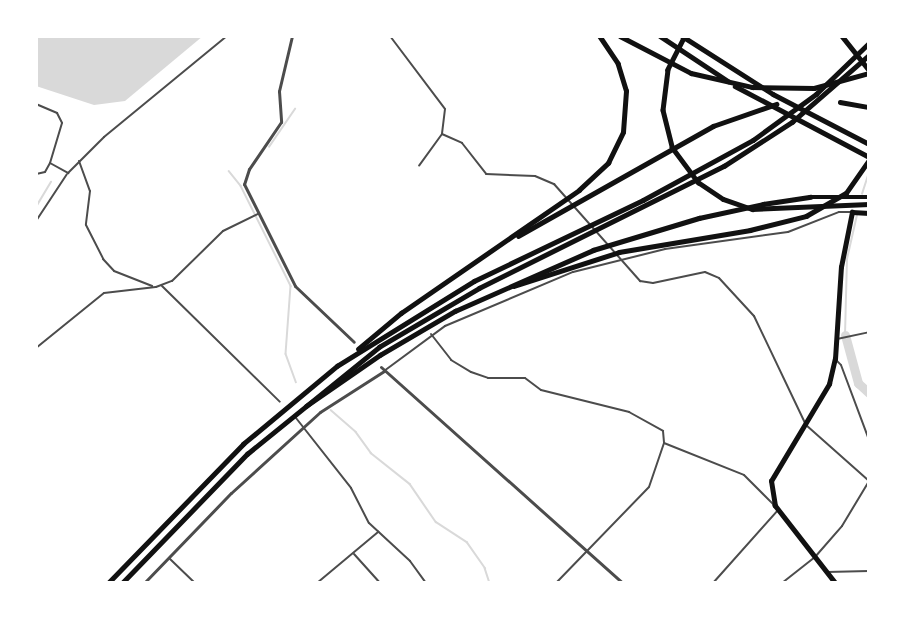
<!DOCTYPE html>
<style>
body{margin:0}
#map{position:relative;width:905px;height:619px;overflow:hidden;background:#fff;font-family:"Golos Text",sans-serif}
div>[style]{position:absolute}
.water>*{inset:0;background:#d9d9d9}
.stream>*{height:1.5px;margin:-0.75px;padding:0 0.75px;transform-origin:0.75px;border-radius:0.75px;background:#d9d9d9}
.river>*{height:9px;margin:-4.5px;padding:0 4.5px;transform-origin:4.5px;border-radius:4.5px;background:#d9d9d9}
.minor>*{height:2px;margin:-1px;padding:0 1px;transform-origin:1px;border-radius:1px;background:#4c4c4c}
.tertiary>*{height:3px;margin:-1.5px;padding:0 1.5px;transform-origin:1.5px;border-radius:1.5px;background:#4c4c4c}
.primary>*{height:4.5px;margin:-2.25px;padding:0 2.25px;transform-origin:2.25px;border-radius:2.25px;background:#111}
.motorway>*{height:4.5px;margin:-2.25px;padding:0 2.25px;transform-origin:2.25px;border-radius:2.25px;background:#111}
span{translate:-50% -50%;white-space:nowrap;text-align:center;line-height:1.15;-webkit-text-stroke:5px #fff;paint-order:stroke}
.frame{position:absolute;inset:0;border:38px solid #fff;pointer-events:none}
</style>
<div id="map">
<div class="water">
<div style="clip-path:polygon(36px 36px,203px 36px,125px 101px,94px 105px,36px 86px)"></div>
</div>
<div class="stream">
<div style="left:269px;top:147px;width:46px;rotate:-55.6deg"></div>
<div style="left:229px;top:171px;width:19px;rotate:51deg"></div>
<div style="left:241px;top:186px;width:112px;rotate:63.4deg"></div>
<div style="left:291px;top:286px;width:68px;rotate:94.2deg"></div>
<div style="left:286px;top:354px;width:30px;rotate:70deg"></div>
<div style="left:862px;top:194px;width:23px;rotate:-72deg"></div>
<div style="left:36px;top:207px;width:29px;rotate:-59deg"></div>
<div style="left:845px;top:335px;width:76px;rotate:-88.5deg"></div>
<div style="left:847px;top:259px;width:45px;rotate:-77.2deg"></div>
<div style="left:331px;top:410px;width:33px;rotate:41deg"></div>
<div style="left:356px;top:432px;width:26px;rotate:54deg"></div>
<div style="left:371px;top:453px;width:50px;rotate:38.5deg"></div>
<div style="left:410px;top:484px;width:46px;rotate:55.6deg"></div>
<div style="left:436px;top:522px;width:37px;rotate:33deg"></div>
<div style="left:467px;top:542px;width:32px;rotate:55deg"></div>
<div style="left:485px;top:568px;width:16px;rotate:72deg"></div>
</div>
<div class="river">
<div style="left:845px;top:335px;width:50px;rotate:74.8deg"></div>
<div style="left:858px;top:383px;width:15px;rotate:42deg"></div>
</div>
<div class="minor">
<div style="left:390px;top:36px;width:91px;rotate:53deg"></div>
<div style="left:445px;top:109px;width:25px;rotate:97deg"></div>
<div style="left:442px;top:134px;width:39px;rotate:126deg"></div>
<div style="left:36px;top:104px;width:23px;rotate:23deg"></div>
<div style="left:57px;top:113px;width:11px;rotate:63deg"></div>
<div style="left:62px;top:123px;width:42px;rotate:106.7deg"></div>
<div style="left:50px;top:163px;width:10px;rotate:119deg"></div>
<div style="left:45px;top:172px;width:9px;rotate:167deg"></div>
<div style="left:442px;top:134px;width:22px;rotate:24deg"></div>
<div style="left:462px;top:143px;width:39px;rotate:52deg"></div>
<div style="left:486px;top:174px;width:49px;rotate:2.3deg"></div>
<div style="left:535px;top:176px;width:21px;rotate:23deg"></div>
<div style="left:554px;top:184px;width:130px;rotate:48.4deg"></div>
<div style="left:640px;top:281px;width:13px;rotate:9deg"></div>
<div style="left:653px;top:283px;width:53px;rotate:-11.9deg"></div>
<div style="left:705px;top:272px;width:15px;rotate:23deg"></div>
<div style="left:719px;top:278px;width:52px;rotate:47.4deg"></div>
<div style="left:754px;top:316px;width:121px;rotate:64.5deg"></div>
<div style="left:806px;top:425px;width:84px;rotate:41.6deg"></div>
<div style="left:79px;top:161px;width:32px;rotate:70deg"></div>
<div style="left:90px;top:191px;width:34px;rotate:97deg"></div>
<div style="left:86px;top:225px;width:38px;rotate:63deg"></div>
<div style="left:103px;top:259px;width:16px;rotate:47deg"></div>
<div style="left:114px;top:271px;width:41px;rotate:21.5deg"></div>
<div style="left:50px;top:163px;width:21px;rotate:29deg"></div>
<div style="left:68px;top:173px;width:51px;rotate:-45deg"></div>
<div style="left:104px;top:137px;width:159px;rotate:-39.4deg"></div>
<div style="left:36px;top:221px;width:56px;rotate:-56.6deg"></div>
<div style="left:162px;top:286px;width:165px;rotate:44.5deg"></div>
<div style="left:431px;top:334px;width:33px;rotate:52deg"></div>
<div style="left:451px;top:360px;width:23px;rotate:31deg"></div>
<div style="left:471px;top:372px;width:18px;rotate:19deg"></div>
<div style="left:488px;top:378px;width:37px"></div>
<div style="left:525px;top:378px;width:20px;rotate:37deg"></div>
<div style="left:541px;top:390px;width:91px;rotate:14deg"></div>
<div style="left:629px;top:412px;width:39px;rotate:29deg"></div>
<div style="left:663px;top:431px;width:12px;rotate:85deg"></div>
<div style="left:664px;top:443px;width:46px;rotate:108.8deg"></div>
<div style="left:649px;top:487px;width:134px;rotate:134.1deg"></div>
<div style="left:837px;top:339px;width:33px;rotate:-12deg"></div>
<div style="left:36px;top:348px;width:87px;rotate:-39deg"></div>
<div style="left:104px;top:293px;width:52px;rotate:-6.6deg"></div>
<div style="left:156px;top:287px;width:17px;rotate:-21deg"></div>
<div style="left:172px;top:281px;width:71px;rotate:-44.4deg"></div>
<div style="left:223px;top:231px;width:39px;rotate:-26deg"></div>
<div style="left:835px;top:359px;width:8px;rotate:45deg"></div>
<div style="left:841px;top:365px;width:80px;rotate:69.5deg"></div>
<div style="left:384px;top:371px;width:76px;rotate:-36.4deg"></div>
<div style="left:445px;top:326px;width:139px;rotate:-22.9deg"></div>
<div style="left:573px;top:272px;width:95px;rotate:-14deg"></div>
<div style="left:665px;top:249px;width:124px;rotate:-7.9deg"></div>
<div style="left:788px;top:232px;width:55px;rotate:-21.4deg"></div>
<div style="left:839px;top:212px;width:13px"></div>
<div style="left:296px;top:418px;width:89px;rotate:51.8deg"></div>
<div style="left:351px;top:488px;width:39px;rotate:63deg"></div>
<div style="left:369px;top:523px;width:56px;rotate:42.8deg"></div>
<div style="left:410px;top:561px;width:27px;rotate:54deg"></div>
<div style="left:664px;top:443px;width:86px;rotate:21.8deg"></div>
<div style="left:744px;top:475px;width:44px;rotate:45deg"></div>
<div style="left:354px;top:554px;width:39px;rotate:48deg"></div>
<div style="left:169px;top:558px;width:36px;rotate:44deg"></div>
<div style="left:827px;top:572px;width:42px;rotate:-1.4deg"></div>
<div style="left:317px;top:583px;width:80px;rotate:-39.9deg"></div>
<div style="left:713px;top:583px;width:98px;rotate:-48.3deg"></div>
<div style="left:782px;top:583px;width:42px;rotate:-38.2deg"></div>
<div style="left:815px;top:557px;width:41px;rotate:-48.9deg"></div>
<div style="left:842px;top:526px;width:52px;rotate:-59deg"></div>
</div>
<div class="tertiary">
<div style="left:292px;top:36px;width:57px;rotate:103.3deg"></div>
<div style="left:279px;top:91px;width:31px;rotate:86deg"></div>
<div style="left:281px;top:122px;width:57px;rotate:124.2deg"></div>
<div style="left:249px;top:169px;width:16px;rotate:108deg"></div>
<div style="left:244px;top:184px;width:114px;rotate:63.4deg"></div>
<div style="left:295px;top:286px;width:81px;rotate:43.5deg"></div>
<div style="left:381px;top:367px;width:324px;rotate:41.8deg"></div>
<div style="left:144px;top:583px;width:125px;rotate:-46deg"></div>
<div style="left:231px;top:493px;width:120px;rotate:-42.3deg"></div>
<div style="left:320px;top:412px;width:76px;rotate:-32.6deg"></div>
</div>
<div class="primary">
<div style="left:835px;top:583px;width:98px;rotate:-127.9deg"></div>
<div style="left:775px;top:506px;width:25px;rotate:-99deg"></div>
<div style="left:771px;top:481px;width:113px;rotate:-59.1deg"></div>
<div style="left:829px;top:384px;width:26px;rotate:-77deg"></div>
<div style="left:835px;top:359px;width:92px;rotate:-86.3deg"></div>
<div style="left:841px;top:267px;width:56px;rotate:-78.7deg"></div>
<div style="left:852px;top:212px;width:17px;rotate:3deg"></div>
</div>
<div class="motorway">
<div style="left:620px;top:36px;width:80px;rotate:27.5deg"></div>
<div style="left:691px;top:73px;width:63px;rotate:12.9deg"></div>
<div style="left:752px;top:87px;width:62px;rotate:0.9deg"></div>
<div style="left:814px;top:88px;width:57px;rotate:-15.3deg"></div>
<div style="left:660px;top:36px;width:82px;rotate:33.5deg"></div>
<div style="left:682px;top:36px;width:108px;rotate:32.5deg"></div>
<div style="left:773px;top:94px;width:108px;rotate:27.5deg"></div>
<div style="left:685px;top:36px;width:38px;rotate:117deg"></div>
<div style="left:668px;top:70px;width:40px;rotate:97.1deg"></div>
<div style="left:663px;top:110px;width:38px;rotate:76deg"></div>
<div style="left:672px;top:147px;width:44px;rotate:53.4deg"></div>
<div style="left:698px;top:182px;width:30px;rotate:34deg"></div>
<div style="left:723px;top:199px;width:31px;rotate:19deg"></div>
<div style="left:752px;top:209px;width:117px;rotate:-2.4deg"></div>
<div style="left:842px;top:36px;width:43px;rotate:51.5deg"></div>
<div style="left:735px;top:86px;width:152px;rotate:27.9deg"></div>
<div style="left:840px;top:102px;width:29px;rotate:10deg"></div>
<div style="left:518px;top:236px;width:224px;rotate:-29.4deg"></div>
<div style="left:713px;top:126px;width:67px;rotate:-19.2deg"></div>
<div style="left:514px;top:286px;width:110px;rotate:-17.9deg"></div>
<div style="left:619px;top:252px;width:133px;rotate:-9.5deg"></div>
<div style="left:750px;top:230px;width:58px;rotate:-14deg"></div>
<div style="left:806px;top:216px;width:46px;rotate:-29.9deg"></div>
<div style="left:846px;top:193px;width:40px;rotate:-55.1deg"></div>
<div style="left:358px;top:349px;width:56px;rotate:-39.9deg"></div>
<div style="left:401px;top:313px;width:216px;rotate:-34.6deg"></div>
<div style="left:579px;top:190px;width:40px;rotate:-43deg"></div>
<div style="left:608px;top:163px;width:34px;rotate:-64deg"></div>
<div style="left:623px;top:132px;width:41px;rotate:-85.8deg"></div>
<div style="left:626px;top:91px;width:28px;rotate:-107deg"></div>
<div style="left:618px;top:64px;width:34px;rotate:-124deg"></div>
<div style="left:306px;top:406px;width:90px;rotate:-34.6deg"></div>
<div style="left:380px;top:355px;width:87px;rotate:-30.4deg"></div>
<div style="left:455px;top:311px;width:151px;rotate:-23.8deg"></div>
<div style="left:593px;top:250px;width:111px;rotate:-16.8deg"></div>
<div style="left:699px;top:218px;width:66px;rotate:-12.3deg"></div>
<div style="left:763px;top:204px;width:48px;rotate:-8.5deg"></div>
<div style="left:810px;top:197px;width:59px"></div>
<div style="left:108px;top:583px;width:194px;rotate:-45.8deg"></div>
<div style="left:243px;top:444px;width:122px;rotate:-39.7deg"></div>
<div style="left:337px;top:366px;width:161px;rotate:-31.8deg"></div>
<div style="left:474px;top:281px;width:187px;rotate:-25.6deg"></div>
<div style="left:643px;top:200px;width:125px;rotate:-28.6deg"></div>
<div style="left:753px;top:140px;width:78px;rotate:-36.1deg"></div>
<div style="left:816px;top:94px;width:74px;rotate:-43.9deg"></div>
<div style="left:122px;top:583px;width:180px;rotate:-45.9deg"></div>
<div style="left:247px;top:454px;width:170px;rotate:-39deg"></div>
<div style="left:379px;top:347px;width:116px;rotate:-30.5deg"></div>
<div style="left:479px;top:288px;width:274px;rotate:-26.5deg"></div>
<div style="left:724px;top:166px;width:81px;rotate:-32.9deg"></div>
<div style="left:792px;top:122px;width:102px;rotate:-41deg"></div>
</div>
<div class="frame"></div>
</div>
